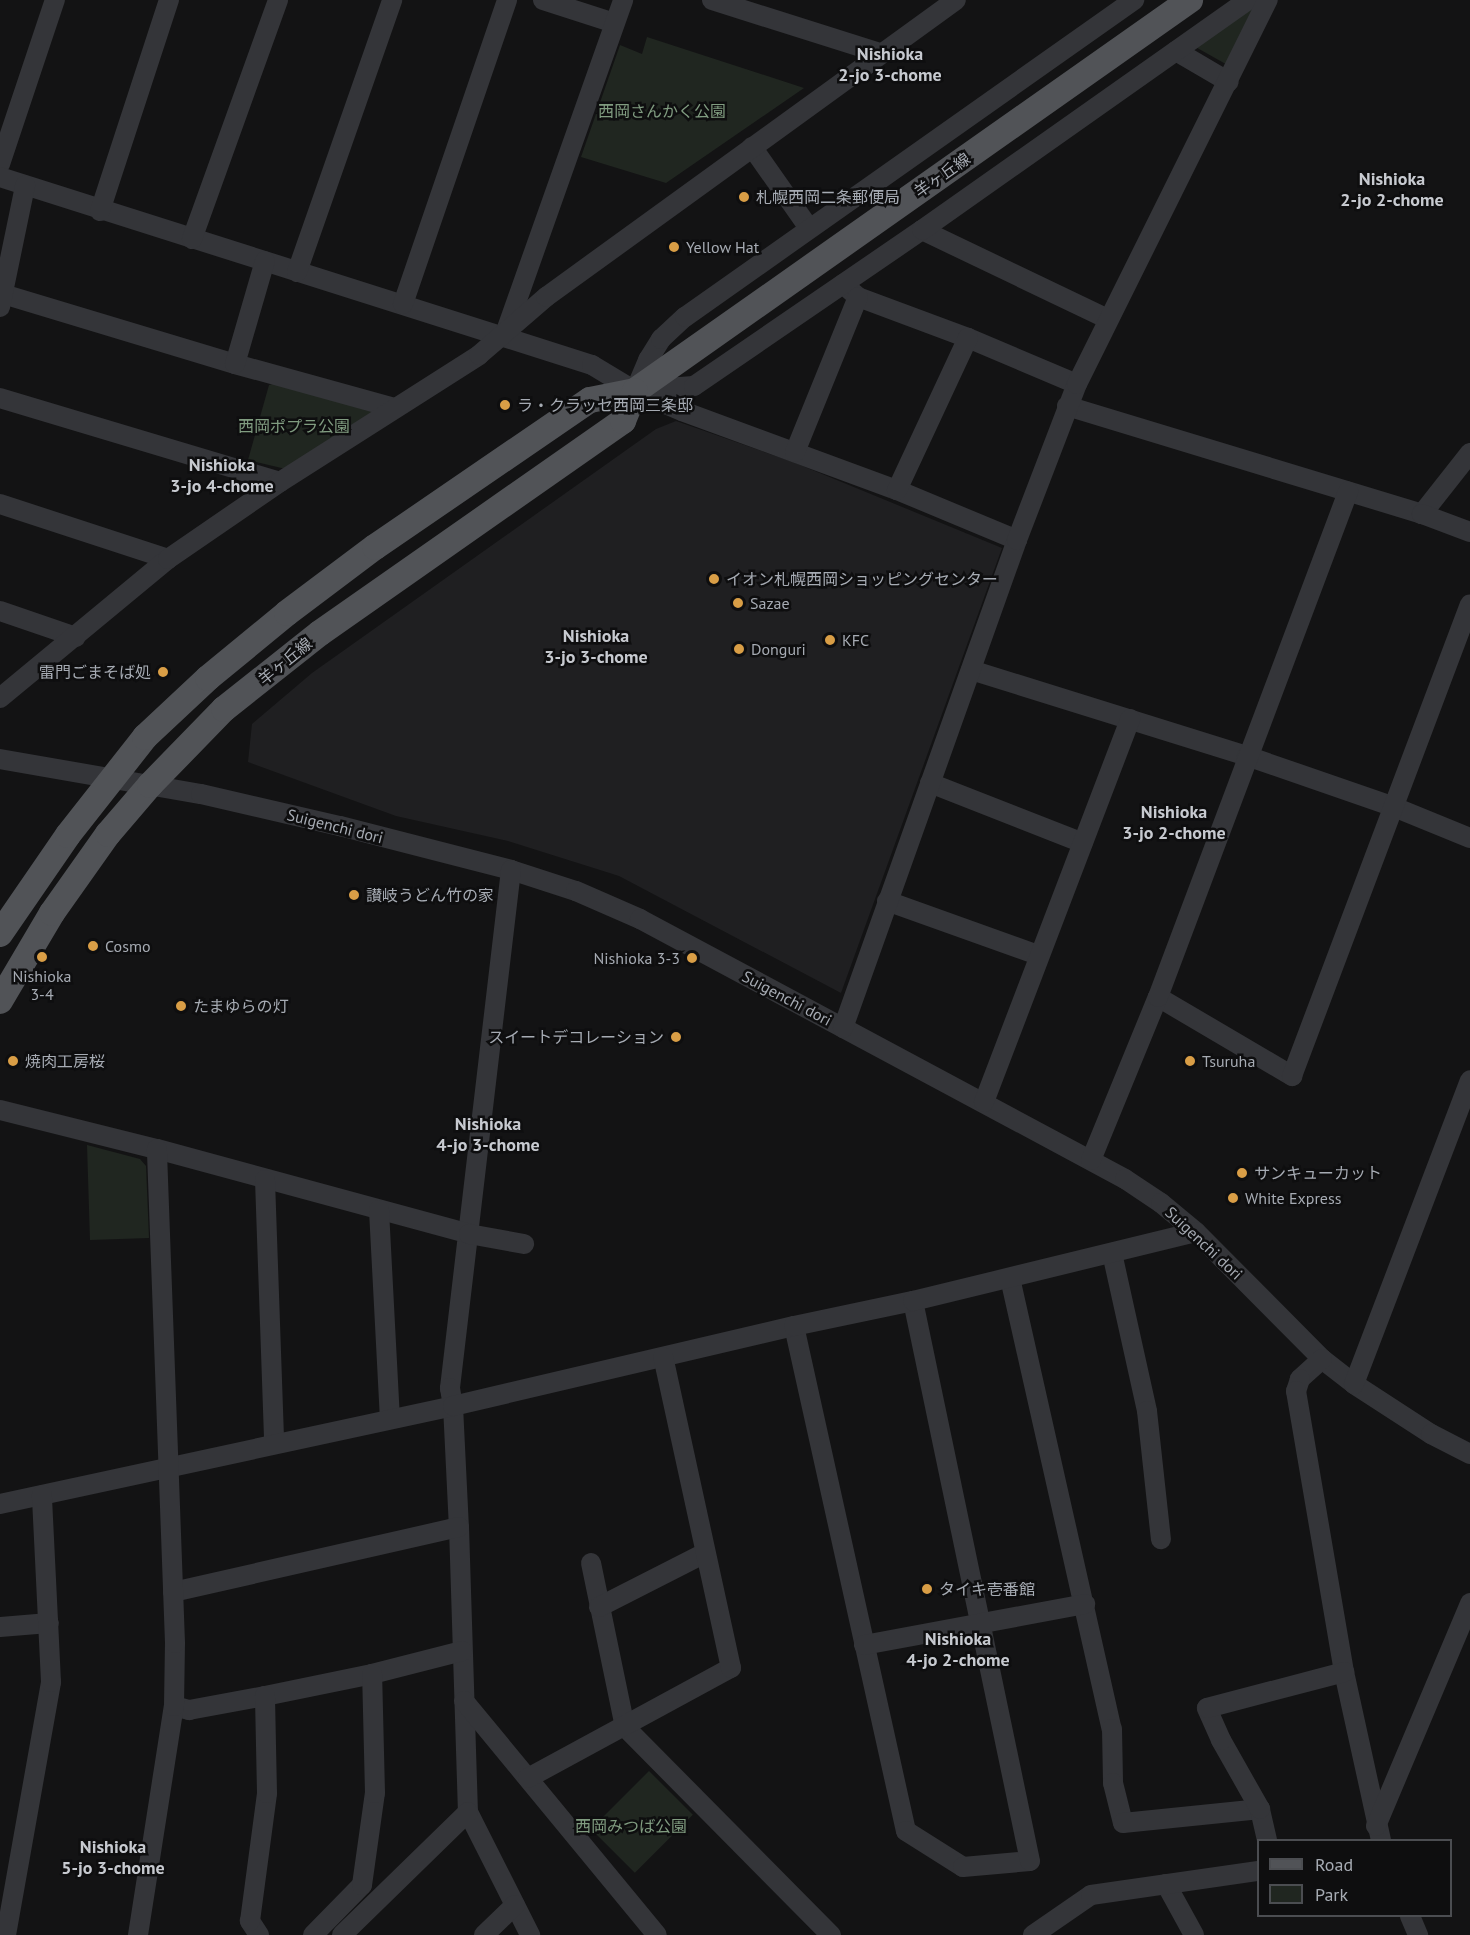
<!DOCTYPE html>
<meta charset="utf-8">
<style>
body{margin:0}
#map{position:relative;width:1470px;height:1935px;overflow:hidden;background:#131314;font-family:"PT Sans","Noto Sans JP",sans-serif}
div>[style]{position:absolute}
.built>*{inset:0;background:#1f1f21}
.green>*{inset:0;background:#202620;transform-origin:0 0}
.minor>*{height:20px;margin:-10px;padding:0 10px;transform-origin:10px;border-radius:10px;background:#343539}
.major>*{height:26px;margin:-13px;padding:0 13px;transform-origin:13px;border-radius:13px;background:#515357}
.dots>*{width:16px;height:16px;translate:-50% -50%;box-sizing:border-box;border:3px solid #0e0e0f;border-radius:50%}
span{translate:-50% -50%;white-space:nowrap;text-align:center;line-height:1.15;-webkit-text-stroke:5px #0e0e0f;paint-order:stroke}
.park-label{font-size:16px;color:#809c80}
.street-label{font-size:16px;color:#a6abb3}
.poi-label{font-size:16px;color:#a6abb3}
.left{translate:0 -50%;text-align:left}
.right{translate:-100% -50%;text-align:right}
.neighbourhood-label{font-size:18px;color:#c7cad0;font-weight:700}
.legend{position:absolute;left:1257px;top:1839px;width:195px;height:78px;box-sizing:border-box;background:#0e0e0f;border:2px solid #4b4d51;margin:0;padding:8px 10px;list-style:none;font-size:18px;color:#a6abb3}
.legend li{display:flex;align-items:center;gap:12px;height:30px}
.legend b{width:30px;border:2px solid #4b4d51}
</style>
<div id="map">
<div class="built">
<div style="clip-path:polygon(676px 421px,793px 462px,1002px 548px,841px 993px,619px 876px,508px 841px,396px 816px,248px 762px,252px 724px,312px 673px,656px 429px)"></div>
</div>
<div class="green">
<div style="clip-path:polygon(1262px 0,1231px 67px,1192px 45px)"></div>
<div style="clip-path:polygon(647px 37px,804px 88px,666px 183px,581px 157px,620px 45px,642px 54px)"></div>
<div style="clip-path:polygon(273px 384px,380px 410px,290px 470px,248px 460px,269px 385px)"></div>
<div style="clip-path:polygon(87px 1145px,140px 1159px,146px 1166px,149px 1238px,90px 1240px)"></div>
<div style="left:649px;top:1771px;width:62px;height:82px;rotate:45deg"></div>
</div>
<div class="minor">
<div style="left:543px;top:0;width:75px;rotate:17.9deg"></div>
<div style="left:712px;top:0;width:176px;rotate:17.5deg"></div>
<div style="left:1176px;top:51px;width:61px;rotate:30.3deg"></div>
<div style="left:752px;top:147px;width:99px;rotate:54.9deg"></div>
<div style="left:0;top:164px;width:173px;rotate:-71.5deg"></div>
<div style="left:0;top:177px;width:621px;rotate:17.62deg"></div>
<div style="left:592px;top:365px;width:50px;rotate:31.2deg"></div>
<div style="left:635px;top:391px;width:51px;rotate:23.1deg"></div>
<div style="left:682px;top:411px;width:229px;rotate:20.2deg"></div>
<div style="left:897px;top:490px;width:130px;rotate:22.6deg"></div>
<div style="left:100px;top:211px;width:222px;rotate:-71.9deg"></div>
<div style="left:922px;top:230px;width:206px;rotate:25.6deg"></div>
<div style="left:192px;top:239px;width:254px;rotate:-70.2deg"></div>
<div style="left:297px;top:272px;width:288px;rotate:-70.7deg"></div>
<div style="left:843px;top:284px;width:20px;rotate:41deg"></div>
<div style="left:858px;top:297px;width:117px;rotate:20.4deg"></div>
<div style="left:968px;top:338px;width:118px;rotate:22.9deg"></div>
<div style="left:3px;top:294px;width:242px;rotate:16.8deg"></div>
<div style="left:235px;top:364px;width:166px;rotate:15.4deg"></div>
<div style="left:403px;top:304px;width:321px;rotate:-71.1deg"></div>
<div style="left:0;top:307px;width:124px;rotate:-78.3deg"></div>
<div style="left:506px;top:331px;width:351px;rotate:-70.5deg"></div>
<div style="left:235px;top:364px;width:107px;rotate:-73.8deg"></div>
<div style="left:638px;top:390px;width:56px;rotate:-4.1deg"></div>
<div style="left:694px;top:386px;width:276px;rotate:-34.4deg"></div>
<div style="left:922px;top:230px;width:399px;rotate:-35.2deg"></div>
<div style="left:635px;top:391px;width:34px;rotate:-67deg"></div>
<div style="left:648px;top:360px;width:25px;rotate:-58deg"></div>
<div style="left:661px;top:339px;width:33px;rotate:-43deg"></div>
<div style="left:685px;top:317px;width:550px;rotate:-35.22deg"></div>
<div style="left:0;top:398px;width:292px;rotate:16.7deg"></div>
<div style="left:1067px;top:406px;width:371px;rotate:16.9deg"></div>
<div style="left:795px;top:452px;width:167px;rotate:-67.9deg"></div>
<div style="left:1470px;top:453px;width:78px;rotate:128.2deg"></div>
<div style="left:1422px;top:514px;width:51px;rotate:20.6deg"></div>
<div style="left:897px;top:490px;width:168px;rotate:-65deg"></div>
<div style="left:0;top:504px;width:177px;rotate:18.1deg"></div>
<div style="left:0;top:611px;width:80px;rotate:18.9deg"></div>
<div style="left:971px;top:670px;width:289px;rotate:17.3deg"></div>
<div style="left:1247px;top:756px;width:156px;rotate:19.1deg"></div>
<div style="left:1394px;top:807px;width:82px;rotate:22.2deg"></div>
<div style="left:0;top:698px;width:218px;rotate:-39.6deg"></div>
<div style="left:168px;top:559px;width:136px;rotate:-34.5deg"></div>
<div style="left:280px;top:482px;width:236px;rotate:-32.5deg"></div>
<div style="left:479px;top:355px;width:89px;rotate:-40.9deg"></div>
<div style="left:546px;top:297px;width:506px;rotate:-35.92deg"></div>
<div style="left:0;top:759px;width:204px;rotate:9.9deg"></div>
<div style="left:201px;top:794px;width:143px;rotate:13deg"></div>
<div style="left:340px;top:826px;width:177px;rotate:14.4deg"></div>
<div style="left:511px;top:870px;width:68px;rotate:17.9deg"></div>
<div style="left:576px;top:891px;width:70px;rotate:23.6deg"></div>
<div style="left:640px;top:919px;width:550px;rotate:28.19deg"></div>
<div style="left:1125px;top:1179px;width:43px;rotate:33.7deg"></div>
<div style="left:1161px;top:1203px;width:45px;rotate:39.6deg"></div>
<div style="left:1196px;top:1232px;width:179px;rotate:45.2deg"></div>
<div style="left:1322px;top:1359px;width:41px;rotate:38deg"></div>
<div style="left:1354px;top:1384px;width:92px;rotate:33deg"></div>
<div style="left:1431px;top:1434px;width:44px;rotate:27.1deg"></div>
<div style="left:930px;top:783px;width:164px;rotate:21.4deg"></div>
<div style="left:511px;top:870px;width:522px;rotate:96.72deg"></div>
<div style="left:450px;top:1388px;width:18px;rotate:81deg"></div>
<div style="left:453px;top:1406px;width:121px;rotate:87.2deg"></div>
<div style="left:459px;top:1527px;width:285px;rotate:88.2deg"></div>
<div style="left:468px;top:1812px;width:138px;rotate:63.2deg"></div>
<div style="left:887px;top:901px;width:160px;rotate:19.7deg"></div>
<div style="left:1158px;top:997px;width:156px;rotate:30.5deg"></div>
<div style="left:1292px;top:1076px;width:504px;rotate:-69.34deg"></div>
<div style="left:843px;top:1028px;width:518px;rotate:-70.38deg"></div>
<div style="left:1017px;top:540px;width:167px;rotate:-69deg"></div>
<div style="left:1077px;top:384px;width:429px;rotate:-63.6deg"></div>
<div style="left:984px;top:1102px;width:410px;rotate:-69.1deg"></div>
<div style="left:0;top:1110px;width:162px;rotate:14deg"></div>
<div style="left:157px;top:1149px;width:323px;rotate:15.2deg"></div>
<div style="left:469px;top:1234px;width:56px;rotate:10.3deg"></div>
<div style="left:1091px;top:1160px;width:176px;rotate:-67.7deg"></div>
<div style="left:1158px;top:997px;width:540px;rotate:-69.38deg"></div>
<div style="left:265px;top:1180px;width:263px;rotate:88deg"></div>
<div style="left:379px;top:1210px;width:209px;rotate:87deg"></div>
<div style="left:1112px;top:1253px;width:162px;rotate:77.5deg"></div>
<div style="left:1147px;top:1411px;width:129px;rotate:83.8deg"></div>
<div style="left:1010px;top:1278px;width:462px;rotate:77.3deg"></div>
<div style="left:1112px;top:1729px;width:54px;rotate:88.9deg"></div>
<div style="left:1113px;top:1783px;width:41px;rotate:76deg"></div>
<div style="left:1123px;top:1823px;width:138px;rotate:-5.8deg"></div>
<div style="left:794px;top:1326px;width:517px;rotate:77.5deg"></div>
<div style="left:906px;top:1831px;width:67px;rotate:32.3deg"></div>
<div style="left:963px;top:1867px;width:67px;rotate:-5.1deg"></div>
<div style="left:1030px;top:1861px;width:572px;rotate:-101.8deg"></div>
<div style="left:1322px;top:1359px;width:30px;rotate:138deg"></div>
<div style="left:1300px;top:1379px;width:13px;rotate:108deg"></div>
<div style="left:1296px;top:1391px;width:285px;rotate:80.3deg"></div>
<div style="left:1344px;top:1672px;width:172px;rotate:77.6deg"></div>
<div style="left:1354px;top:1384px;width:325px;rotate:-69.1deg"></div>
<div style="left:0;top:1504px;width:463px;rotate:-12.2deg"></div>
<div style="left:453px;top:1406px;width:350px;rotate:-13.2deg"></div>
<div style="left:794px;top:1326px;width:122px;rotate:-11.9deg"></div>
<div style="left:913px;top:1301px;width:291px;rotate:-13.7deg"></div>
<div style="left:591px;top:1563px;width:167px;rotate:78.3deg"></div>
<div style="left:625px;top:1727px;width:293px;rotate:45.3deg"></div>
<div style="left:173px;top:1592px;width:293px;rotate:-12.8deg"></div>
<div style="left:599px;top:1607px;width:119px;rotate:-27deg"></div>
<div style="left:0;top:1627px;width:49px;rotate:-4.7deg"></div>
<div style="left:864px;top:1645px;width:225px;rotate:-10.5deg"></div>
<div style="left:464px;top:1701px;width:303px;rotate:50.5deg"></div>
<div style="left:174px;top:1706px;width:16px;rotate:15deg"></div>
<div style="left:189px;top:1710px;width:77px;rotate:-10.4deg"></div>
<div style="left:265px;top:1696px;width:109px;rotate:-11.6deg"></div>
<div style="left:372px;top:1674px;width:93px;rotate:-14.3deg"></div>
<div style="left:528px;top:1778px;width:231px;rotate:-28.5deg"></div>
<div style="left:731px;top:1668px;width:318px;rotate:-102.3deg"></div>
<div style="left:1376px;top:1826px;width:242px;rotate:-67.1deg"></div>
<div style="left:1267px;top:1840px;width:32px;rotate:-103deg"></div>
<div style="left:1260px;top:1809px;width:79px;rotate:-119.5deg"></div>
<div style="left:1221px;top:1740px;width:35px;rotate:-114deg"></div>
<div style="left:1207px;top:1708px;width:142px;rotate:-14.7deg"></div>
<div style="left:1166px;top:1884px;width:58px;rotate:61.2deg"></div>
<div style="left:1410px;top:1916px;width:21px;rotate:67deg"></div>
<div style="left:6px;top:1935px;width:257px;rotate:-79.9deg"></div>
<div style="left:51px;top:1682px;width:187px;rotate:-92.8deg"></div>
<div style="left:138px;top:1935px;width:232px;rotate:-81.1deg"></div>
<div style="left:174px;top:1706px;width:63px;rotate:-89.1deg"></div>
<div style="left:175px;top:1643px;width:494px;rotate:-92.1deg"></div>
<div style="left:259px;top:1935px;width:17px;rotate:-123deg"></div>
<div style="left:250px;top:1921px;width:129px;rotate:-82.4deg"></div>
<div style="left:267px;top:1793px;width:97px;rotate:-91.2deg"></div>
<div style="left:313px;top:1935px;width:70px;rotate:-45.6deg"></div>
<div style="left:362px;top:1885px;width:93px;rotate:-82deg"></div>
<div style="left:375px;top:1793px;width:119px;rotate:-91.4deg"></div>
<div style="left:342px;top:1935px;width:176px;rotate:-44.3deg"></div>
<div style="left:484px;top:1935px;width:43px;rotate:-44.1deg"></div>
<div style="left:1033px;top:1935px;width:70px;rotate:-34.6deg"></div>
<div style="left:1091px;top:1895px;width:169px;rotate:-8.2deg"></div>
</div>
<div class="major">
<div style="left:0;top:934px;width:120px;rotate:-55.5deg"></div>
<div style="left:68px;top:835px;width:125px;rotate:-51.8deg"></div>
<div style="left:145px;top:737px;width:86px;rotate:-43.1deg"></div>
<div style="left:208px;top:678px;width:102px;rotate:-39.4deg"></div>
<div style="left:287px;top:613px;width:110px;rotate:-36.9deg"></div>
<div style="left:375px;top:547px;width:260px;rotate:-34.4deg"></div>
<div style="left:590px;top:400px;width:46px;rotate:-11.3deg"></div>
<div style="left:635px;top:391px;width:679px;rotate:-35.16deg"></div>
<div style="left:0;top:1001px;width:102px;rotate:-59.4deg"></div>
<div style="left:52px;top:913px;width:97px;rotate:-54.7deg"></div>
<div style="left:108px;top:834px;width:65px;rotate:-49.4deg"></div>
<div style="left:150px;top:785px;width:106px;rotate:-45.8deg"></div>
<div style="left:224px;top:709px;width:122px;rotate:-38.4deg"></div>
<div style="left:320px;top:633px;width:370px;rotate:-35deg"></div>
<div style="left:623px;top:421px;width:32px;rotate:-68deg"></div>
</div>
<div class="dots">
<div style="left:744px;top:197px;background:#d99e46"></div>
<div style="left:674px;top:247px;background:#d99e46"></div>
<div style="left:505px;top:405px;background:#d99e46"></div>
<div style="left:714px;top:579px;background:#d99e46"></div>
<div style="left:738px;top:603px;background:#d99e46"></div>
<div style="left:830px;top:640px;background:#d99e46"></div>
<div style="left:739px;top:649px;background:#d99e46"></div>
<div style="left:163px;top:672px;background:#d99e46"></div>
<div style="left:354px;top:895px;background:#d99e46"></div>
<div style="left:93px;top:946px;background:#d99e46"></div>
<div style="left:42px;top:957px;background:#d99e46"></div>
<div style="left:692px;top:958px;background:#d99e46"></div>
<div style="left:181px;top:1006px;background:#d99e46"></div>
<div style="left:676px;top:1037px;background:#d99e46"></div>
<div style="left:13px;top:1061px;background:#d99e46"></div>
<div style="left:1190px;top:1061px;background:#d99e46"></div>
<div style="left:1242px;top:1173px;background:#d99e46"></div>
<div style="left:1233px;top:1198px;background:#d99e46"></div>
<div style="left:927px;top:1589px;background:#d99e46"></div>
</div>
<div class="park-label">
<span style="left:662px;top:111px">西岡さんかく公園</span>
<span style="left:294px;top:426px">西岡ポプラ公園</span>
<span style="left:631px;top:1826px">西岡みつば公園</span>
</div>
<div class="street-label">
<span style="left:942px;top:175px;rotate:-35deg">羊ヶ丘線</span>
<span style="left:285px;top:661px;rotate:-39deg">羊ヶ丘線</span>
<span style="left:335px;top:826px;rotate:14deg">Suigenchi dori</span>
<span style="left:787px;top:998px;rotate:28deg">Suigenchi dori</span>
<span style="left:1204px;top:1243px;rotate:43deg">Suigenchi dori</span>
</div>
<div class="poi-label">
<span class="left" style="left:756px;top:197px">札幌西岡二条郵便局</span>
<span class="left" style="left:686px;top:247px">Yellow Hat</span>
<span class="left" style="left:517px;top:405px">ラ・クラッセ西岡三条邸</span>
<span class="left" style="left:726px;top:579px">イオン札幌西岡ショッピングセンター</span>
<span class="left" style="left:750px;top:603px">Sazae</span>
<span class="left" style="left:842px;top:640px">KFC</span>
<span class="left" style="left:751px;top:649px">Donguri</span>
<span class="right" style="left:151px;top:672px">雷門ごまそば処</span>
<span class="left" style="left:366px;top:895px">讃岐うどん竹の家</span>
<span class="left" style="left:105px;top:946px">Cosmo</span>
<span class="right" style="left:680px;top:958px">Nishioka 3-3</span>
<span style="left:42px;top:985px">Nishioka<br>3-4</span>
<span class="left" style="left:193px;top:1006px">たまゆらの灯</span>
<span class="right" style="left:664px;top:1037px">スイートデコレーション</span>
<span class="left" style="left:25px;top:1061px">焼肉工房桜</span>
<span class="left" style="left:1202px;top:1061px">Tsuruha</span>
<span class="left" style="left:1254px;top:1173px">サンキューカット</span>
<span class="left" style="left:1245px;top:1198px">White Express</span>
<span class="left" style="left:939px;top:1589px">タイキ壱番館</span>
</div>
<div class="neighbourhood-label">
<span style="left:890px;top:65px">Nishioka<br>2-jo 3-chome</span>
<span style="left:1392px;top:190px">Nishioka<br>2-jo 2-chome</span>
<span style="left:222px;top:476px">Nishioka<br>3-jo 4-chome</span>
<span style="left:596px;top:647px">Nishioka<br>3-jo 3-chome</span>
<span style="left:1174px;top:823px">Nishioka<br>3-jo 2-chome</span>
<span style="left:488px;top:1135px">Nishioka<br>4-jo 3-chome</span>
<span style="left:958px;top:1650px">Nishioka<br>4-jo 2-chome</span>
<span style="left:113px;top:1858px">Nishioka<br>5-jo 3-chome</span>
</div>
<ul class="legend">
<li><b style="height:8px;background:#515357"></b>Road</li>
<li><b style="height:16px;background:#202620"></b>Park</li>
</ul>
</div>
